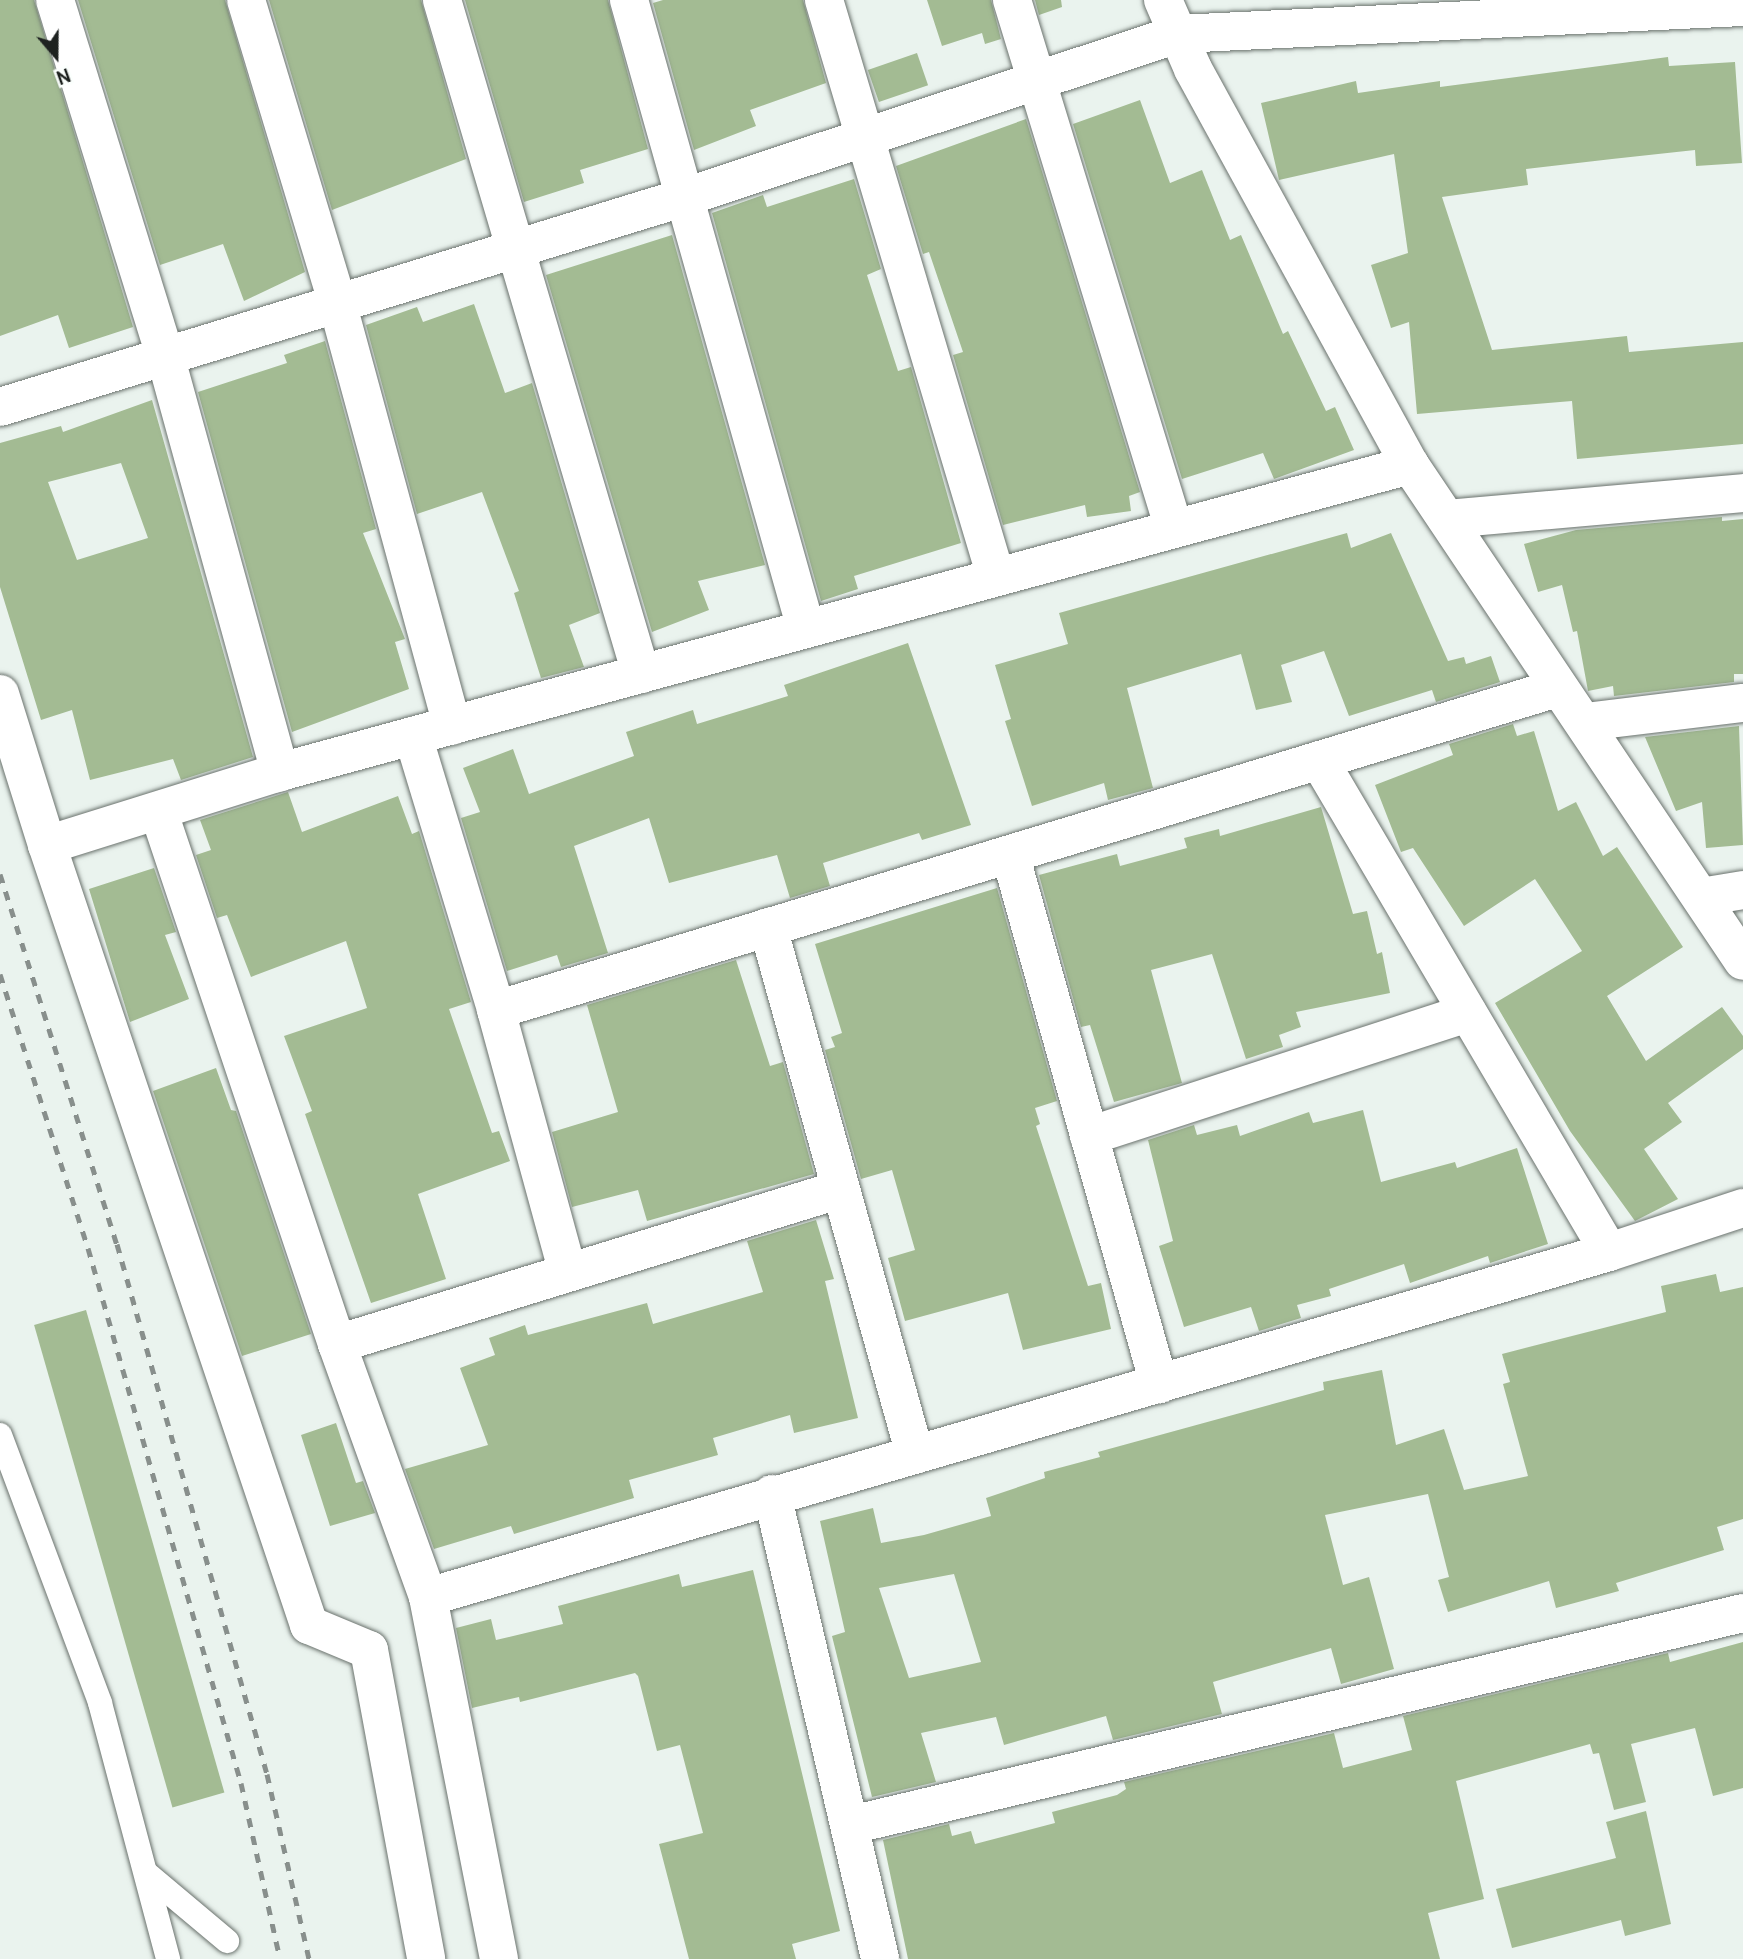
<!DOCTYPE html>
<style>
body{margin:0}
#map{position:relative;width:1743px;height:1959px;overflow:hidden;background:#eaf3ee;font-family:Cabin,sans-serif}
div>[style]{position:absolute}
.building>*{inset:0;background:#a3bb93;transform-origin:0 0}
.roads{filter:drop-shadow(0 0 2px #6a726d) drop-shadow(0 0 2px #6a726d)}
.service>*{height:24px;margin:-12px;padding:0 12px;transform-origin:12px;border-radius:12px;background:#fff}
.minor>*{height:38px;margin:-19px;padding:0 19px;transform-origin:19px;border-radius:19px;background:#fff}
.rail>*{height:5px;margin-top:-2.5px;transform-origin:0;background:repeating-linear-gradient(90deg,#888f8c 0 9px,transparent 0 18px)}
span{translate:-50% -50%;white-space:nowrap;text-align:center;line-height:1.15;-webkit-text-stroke:6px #fbfffd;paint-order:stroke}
.north{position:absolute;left:21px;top:21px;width:70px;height:70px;-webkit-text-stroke:5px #fbfffd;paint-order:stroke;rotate:160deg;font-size:19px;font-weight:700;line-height:28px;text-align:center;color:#1e2220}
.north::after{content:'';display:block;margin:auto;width:24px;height:32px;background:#1e2220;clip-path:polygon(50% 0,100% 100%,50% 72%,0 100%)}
</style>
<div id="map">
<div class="building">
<div style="clip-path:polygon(0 0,34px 0,133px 327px,69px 348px,58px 315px,0 336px)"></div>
<div style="clip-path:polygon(78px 0,225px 0,305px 272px,244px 301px,223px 244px,160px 265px)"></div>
<div style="clip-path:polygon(269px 0,421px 0,466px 159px,332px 210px)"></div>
<div style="clip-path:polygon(465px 0,608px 0,648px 149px,580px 170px,584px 183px,524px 202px)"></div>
<div style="clip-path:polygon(663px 0,803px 0,826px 83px,750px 110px,756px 126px,694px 150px,653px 3px)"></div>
<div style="clip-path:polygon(927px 0,991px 0,1001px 39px,985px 44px,982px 33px,942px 46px)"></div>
<div style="clip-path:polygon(1035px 0,1061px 0,1062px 7px,1039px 15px)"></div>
<div style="left:917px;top:53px;width:34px;height:52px;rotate:71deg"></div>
<div style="clip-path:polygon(1668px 57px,1669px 66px,1735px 62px,1742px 163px,1696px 166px,1695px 150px,1612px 159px,1526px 169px,1528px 185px,1442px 197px,1492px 350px,1627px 336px,1629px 352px,1743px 342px,1743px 444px,1577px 459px,1572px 401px,1417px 414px,1409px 322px,1391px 328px,1371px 265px,1408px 253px,1394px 154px,1279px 180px,1261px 103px,1356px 81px,1358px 93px,1440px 81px,1440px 87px)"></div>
<div style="clip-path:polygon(1140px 100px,1170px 183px,1202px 170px,1230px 240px,1241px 235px,1283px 334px,1288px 331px,1326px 411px,1335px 407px,1354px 450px,1274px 479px,1263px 453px,1182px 479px,1073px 124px)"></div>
<div style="clip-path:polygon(1026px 119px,1140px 492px,1129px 496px,1131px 511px,1087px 517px,1085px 505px,1003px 525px,953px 355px,963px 352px,929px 252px,923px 254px,896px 166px)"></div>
<div style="clip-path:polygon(854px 179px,881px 269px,867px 275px,898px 371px,911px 367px,961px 543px,854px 576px,858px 589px,821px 601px,712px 213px,763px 195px,767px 207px)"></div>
<div style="clip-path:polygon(672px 235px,765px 565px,698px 581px,709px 610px,652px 632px,546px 275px)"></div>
<div style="clip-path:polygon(474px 304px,505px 393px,532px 383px,600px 613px,569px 625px,584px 667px,541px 678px,514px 593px,519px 591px,482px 492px,417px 514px,366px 325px,417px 307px,423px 322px)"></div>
<div style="clip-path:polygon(325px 341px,376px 529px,363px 533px,405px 639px,395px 642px,409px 689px,292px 732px,198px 392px,287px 363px,284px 355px)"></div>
<div style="clip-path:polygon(evenodd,152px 400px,253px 757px,181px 780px,173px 759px,90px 780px,72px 710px,41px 720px,0 587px,0 443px,61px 426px,63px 432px,152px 400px,121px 463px,148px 538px,77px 560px,48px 482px,121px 463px)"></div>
<div style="clip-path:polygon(1722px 517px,1722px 521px,1743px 519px,1743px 674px,1734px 674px,1734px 682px,1614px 696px,1613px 686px,1588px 691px,1577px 631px,1573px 632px,1562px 585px,1538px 592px,1524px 544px,1576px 530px)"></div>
<div style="clip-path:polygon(1347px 533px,1351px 548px,1391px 533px,1448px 661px,1464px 657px,1466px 664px,1491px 656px,1500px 682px,1436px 702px,1432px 690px,1349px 716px,1324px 651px,1281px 665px,1292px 702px,1256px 710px,1241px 654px,1127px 688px,1153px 788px,1108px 800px,1104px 783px,1032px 806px,1005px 721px,1011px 719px,995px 665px,1068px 644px,1059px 613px)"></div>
<div style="clip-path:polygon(908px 643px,971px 825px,922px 840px,919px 833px,823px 863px,830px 886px,790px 898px,777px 855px,669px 883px,649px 818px,574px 846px,608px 953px,561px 967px,557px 955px,507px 971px,461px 818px,480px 812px,463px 768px,513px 749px,529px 794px,634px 756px,626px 732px,693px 710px,697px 724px,788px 696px,784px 685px)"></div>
<div style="clip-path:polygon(1513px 724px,1517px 736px,1534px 731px,1558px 811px,1576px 802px,1603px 856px,1617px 847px,1683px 947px,1607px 996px,1646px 1061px,1722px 1007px,1743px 1036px,1743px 1049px,1668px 1103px,1682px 1122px,1644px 1149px,1678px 1199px,1635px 1221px,1570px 1131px,1495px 1003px,1582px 951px,1535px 879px,1464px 926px,1413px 848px,1401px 852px,1375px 785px,1453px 755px,1449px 744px)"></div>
<div style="clip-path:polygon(1739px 726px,1743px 845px,1706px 848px,1702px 802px,1676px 811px,1645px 737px)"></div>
<div style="clip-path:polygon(288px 792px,302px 832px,398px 796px,412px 834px,419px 831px,471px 1002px,449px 1009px,492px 1133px,499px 1131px,510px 1161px,418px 1194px,446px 1279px,371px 1303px,305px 1114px,312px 1111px,284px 1036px,367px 1008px,346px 941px,251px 977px,227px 915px,217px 918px,196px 855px,211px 850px,200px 820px)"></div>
<div style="clip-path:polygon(1321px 807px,1353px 914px,1367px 911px,1377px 954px,1382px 952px,1390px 993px,1296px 1012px,1301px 1027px,1279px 1035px,1283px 1047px,1246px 1059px,1212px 954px,1151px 970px,1182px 1083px,1114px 1102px,1090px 1025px,1081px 1027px,1039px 875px,1117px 854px,1120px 866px,1187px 848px,1184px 838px,1219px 829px,1220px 836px)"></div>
<div style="clip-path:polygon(154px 868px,176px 932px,165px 935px,189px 999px,130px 1022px,89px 889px)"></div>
<div style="clip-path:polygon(997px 888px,1057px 1101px,1035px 1108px,1040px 1124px,1036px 1126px,1088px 1286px,1101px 1283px,1111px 1329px,1023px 1350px,1008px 1293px,905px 1321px,888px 1258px,915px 1250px,892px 1170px,861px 1179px,825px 1050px,835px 1047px,831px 1037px,842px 1033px,815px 944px)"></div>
<div style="clip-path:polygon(736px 960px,770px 1066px,783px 1062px,814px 1174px,647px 1221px,638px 1190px,572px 1207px,552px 1132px,618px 1112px,587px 1005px)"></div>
<div style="clip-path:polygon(216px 1068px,231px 1110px,236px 1111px,311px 1334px,242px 1356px,153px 1091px)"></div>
<div style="clip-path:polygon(1363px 1110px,1381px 1182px,1455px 1162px,1457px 1168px,1517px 1148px,1548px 1244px,1490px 1263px,1488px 1256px,1410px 1283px,1404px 1264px,1329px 1289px,1331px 1296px,1297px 1305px,1301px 1318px,1259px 1331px,1251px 1307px,1184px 1327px,1159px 1246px,1173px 1241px,1148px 1140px,1194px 1125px,1197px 1135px,1237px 1125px,1240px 1136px,1309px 1112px,1313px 1123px)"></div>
<div style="clip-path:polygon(816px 1220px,834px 1279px,825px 1281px,858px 1418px,794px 1433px,790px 1415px,713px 1438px,718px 1455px,629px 1480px,634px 1498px,514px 1534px,511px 1526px,434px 1549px,405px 1469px,488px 1445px,460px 1368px,495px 1355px,489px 1338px,525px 1325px,528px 1335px,647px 1303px,653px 1324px,763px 1292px,747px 1241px)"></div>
<div style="clip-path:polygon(evenodd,1716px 1274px,1720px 1292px,1743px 1287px,1743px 1519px,1717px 1527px,1724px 1550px,1616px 1583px,1619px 1591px,1556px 1608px,1549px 1581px,1448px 1612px,1438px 1580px,1449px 1577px,1428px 1494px,1325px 1515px,1343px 1585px,1369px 1577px,1394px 1669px,1341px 1684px,1331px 1648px,1213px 1682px,1222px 1714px,1113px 1740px,1106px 1716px,1004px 1745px,996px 1717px,921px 1733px,936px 1782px,872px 1797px,832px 1636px,845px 1632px,820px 1521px,873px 1508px,881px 1543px,924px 1535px,991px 1516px,986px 1498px,1045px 1478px,1044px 1472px,1100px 1457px,1098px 1452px,1324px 1390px,1323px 1382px,1382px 1370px,1396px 1445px,1444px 1429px,1464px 1490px,1528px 1476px,1503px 1384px,1510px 1382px,1502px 1354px,1666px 1312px,1661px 1286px,1716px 1274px,954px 1574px,981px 1662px,909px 1678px,879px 1588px,954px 1574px)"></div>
<div style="left:86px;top:1310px;width:502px;height:54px;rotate:74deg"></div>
<div style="clip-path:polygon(336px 1423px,356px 1483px,363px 1481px,375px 1513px,330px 1526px,301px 1435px)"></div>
<div style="clip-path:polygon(753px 1570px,840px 1931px,792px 1944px,796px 1959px,689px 1959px,659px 1844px,703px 1833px,680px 1745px,657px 1751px,638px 1676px,635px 1673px,520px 1702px,519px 1697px,472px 1708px,456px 1628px,491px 1619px,496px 1640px,563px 1624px,558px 1606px,679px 1574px,682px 1587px)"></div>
<div style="clip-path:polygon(1743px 1642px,1743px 1788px,1713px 1796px,1695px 1728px,1631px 1744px,1646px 1802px,1614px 1810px,1599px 1753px,1593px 1754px,1590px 1744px,1456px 1781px,1484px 1899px,1428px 1913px,1440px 1959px,908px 1959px,883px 1840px,949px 1824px,952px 1836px,971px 1831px,975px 1844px,1055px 1823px,1052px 1812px,1117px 1795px,1126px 1789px,1124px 1782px,1334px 1733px,1343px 1768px,1412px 1750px,1403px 1716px,1668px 1653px,1670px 1662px)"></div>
<div style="clip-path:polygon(1646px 1811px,1671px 1924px,1625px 1936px,1621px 1920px,1512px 1948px,1496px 1889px,1616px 1858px,1606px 1822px)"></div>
</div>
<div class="roads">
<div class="service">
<div style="left:0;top:1435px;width:286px;rotate:69.5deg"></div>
<div style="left:100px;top:1703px;width:265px;rotate:75.1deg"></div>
<div style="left:146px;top:1873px;width:106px;rotate:40deg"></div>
</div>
<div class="minor">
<div style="left:55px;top:0;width:372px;rotate:72.8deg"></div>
<div style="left:165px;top:355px;width:433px;rotate:74.6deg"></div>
<div style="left:246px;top:0;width:315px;rotate:73.2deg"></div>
<div style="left:337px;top:302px;width:439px;rotate:74.8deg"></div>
<div style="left:442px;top:0;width:703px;rotate:73.55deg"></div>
<div style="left:629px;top:0;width:653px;rotate:74.28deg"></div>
<div style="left:824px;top:0;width:602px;rotate:73.4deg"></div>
<div style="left:1012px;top:0;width:553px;rotate:72.97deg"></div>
<div style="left:1163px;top:0;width:75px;rotate:66.5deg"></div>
<div style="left:1193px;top:69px;width:452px;rotate:61.3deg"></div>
<div style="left:1410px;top:465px;width:597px;rotate:56.12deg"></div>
<div style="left:0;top:407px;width:716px;rotate:-17.04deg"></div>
<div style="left:685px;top:197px;width:519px;rotate:-18.3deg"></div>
<div style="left:1178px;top:34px;width:566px;rotate:-2.74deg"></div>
<div style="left:1447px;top:519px;width:297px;rotate:-5deg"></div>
<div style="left:0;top:694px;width:158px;rotate:72.7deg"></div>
<div style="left:47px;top:845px;width:823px;rotate:71.43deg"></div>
<div style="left:309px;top:1625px;width:65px;rotate:22.6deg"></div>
<div style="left:369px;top:1650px;width:314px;rotate:79.5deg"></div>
<div style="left:1585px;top:722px;width:159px;rotate:-6.9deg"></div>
<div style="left:413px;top:736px;width:286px;rotate:73.1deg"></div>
<div style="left:496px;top:1010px;width:270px;rotate:74.7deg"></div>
<div style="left:1319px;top:760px;width:571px;rotate:59.48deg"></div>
<div style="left:159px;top:813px;width:560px;rotate:71.47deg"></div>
<div style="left:337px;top:1344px;width:269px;rotate:70.2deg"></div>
<div style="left:428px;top:1597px;width:369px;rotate:78.9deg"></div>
<div style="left:47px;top:845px;width:244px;rotate:-17.4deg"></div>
<div style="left:280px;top:772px;width:1171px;rotate:-15.2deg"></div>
<div style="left:1010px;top:854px;width:551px;rotate:74.3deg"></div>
<div style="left:1701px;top:897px;width:43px;rotate:-9.5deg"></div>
<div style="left:768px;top:927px;width:548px;rotate:74.44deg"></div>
<div style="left:496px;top:1010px;width:1109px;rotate:-16.88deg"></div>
<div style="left:1089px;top:1136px;width:398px;rotate:-18deg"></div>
<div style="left:337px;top:1344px;width:527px;rotate:-17.09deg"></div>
<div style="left:772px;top:1494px;width:477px;rotate:76.9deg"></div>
<div style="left:428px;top:1597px;width:1230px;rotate:-16.28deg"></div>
<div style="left:1609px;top:1252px;width:141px;rotate:-18.2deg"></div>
<div style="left:851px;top:1825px;width:917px;rotate:-13.37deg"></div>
</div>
</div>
<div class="rail">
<div style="left:0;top:874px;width:388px;rotate:72.5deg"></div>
<div style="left:117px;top:1244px;width:551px;rotate:74.2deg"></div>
<div style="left:267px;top:1774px;width:190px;rotate:77.2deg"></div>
<div style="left:0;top:974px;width:288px;rotate:72.2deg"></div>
<div style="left:88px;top:1248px;width:556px;rotate:74.04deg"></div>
<div style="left:241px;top:1783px;width:180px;rotate:77.5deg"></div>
</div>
<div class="north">N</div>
</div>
